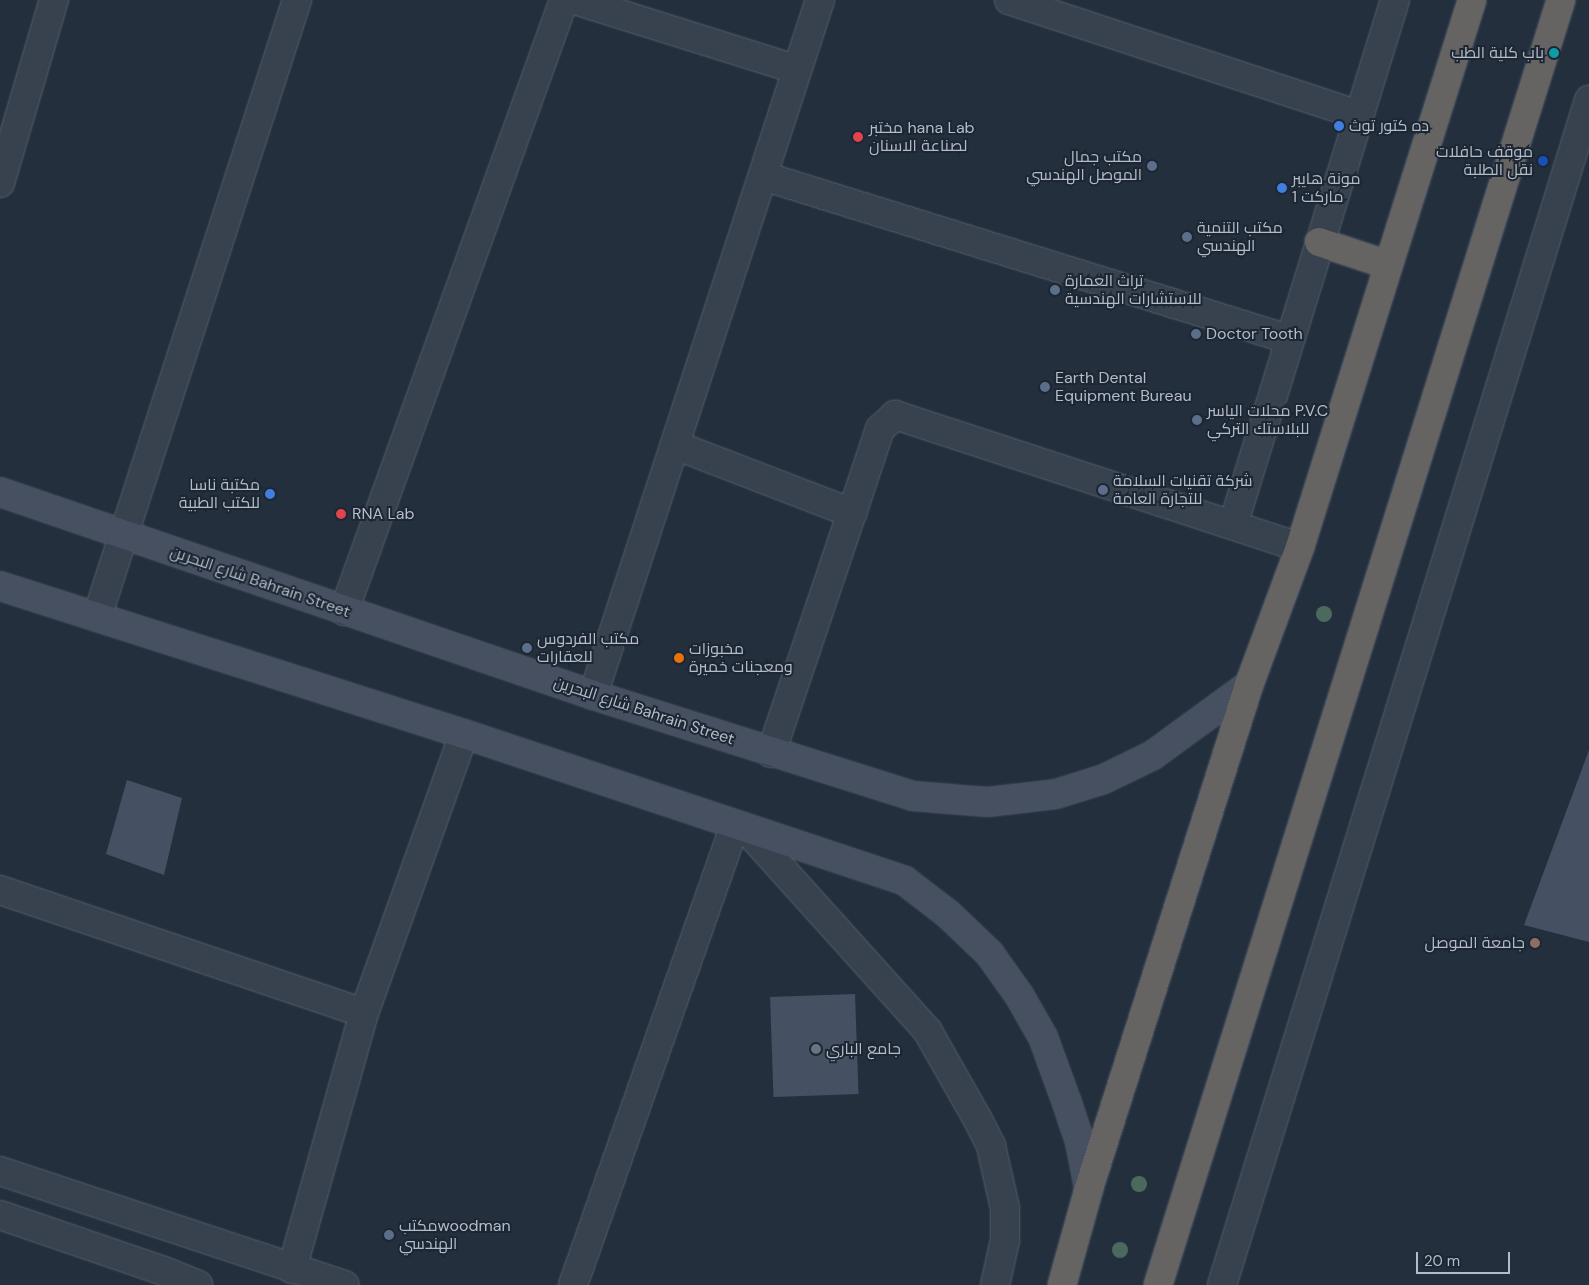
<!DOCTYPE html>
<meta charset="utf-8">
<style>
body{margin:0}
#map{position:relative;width:1589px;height:1285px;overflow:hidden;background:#242f3e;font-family:"DM Sans",Cairo,sans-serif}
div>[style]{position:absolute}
.building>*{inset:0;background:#455162;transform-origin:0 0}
.roads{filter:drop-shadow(0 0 1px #565f6c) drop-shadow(0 0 1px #565f6c)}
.minor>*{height:28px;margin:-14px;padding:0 14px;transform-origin:14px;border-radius:14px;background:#38414e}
.tertiary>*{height:28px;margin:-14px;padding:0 14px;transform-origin:14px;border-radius:14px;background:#38414e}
.secondary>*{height:28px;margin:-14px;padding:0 14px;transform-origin:14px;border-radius:14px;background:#465061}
.trunk>*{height:28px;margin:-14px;padding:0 14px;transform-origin:14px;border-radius:14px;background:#656462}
.trees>*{width:16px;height:16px;margin:-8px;border-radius:50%;background:#4b6a5d}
.dots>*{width:14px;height:14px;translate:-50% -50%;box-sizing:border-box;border:2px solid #1d2633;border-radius:50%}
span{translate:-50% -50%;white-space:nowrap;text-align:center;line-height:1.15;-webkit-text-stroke:4px #1d2633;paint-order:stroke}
.poi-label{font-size:16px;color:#b4bcc9}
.right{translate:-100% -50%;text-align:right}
.left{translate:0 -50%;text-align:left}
.street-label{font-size:16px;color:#b4bcc9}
.scale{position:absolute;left:1416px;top:1252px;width:94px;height:22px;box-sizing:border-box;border:2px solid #b4bcc9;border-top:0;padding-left:6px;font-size:15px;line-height:18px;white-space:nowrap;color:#b4bcc9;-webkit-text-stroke:4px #1d2633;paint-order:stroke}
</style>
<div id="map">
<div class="building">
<div style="clip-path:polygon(1589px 750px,1589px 942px,1524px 925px)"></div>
<div style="clip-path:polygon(127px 780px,182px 798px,164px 875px,106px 854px)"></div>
<div style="left:855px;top:994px;width:100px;height:85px;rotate:88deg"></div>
</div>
<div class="roads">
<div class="minor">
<div style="left:575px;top:0;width:231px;rotate:17.4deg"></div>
<div style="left:1009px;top:0;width:368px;rotate:18.2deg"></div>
<div style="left:763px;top:176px;width:550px;rotate:17.25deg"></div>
<div style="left:0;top:183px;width:191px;rotate:-73.6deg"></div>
<div style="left:675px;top:445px;width:190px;rotate:21deg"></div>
<div style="left:852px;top:513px;width:89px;rotate:-71.6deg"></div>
<div style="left:880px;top:429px;width:21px;rotate:-43deg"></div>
<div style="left:895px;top:415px;width:426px;rotate:18.1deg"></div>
<div style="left:1233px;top:525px;width:549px;rotate:-72.85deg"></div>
<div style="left:344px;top:611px;width:649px;rotate:-70.2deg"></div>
<div style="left:97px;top:617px;width:649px;rotate:-72.04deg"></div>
<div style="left:593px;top:695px;width:731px;rotate:-71.91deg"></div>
<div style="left:771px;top:753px;width:253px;rotate:-71.4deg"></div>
<div style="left:745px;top:828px;width:272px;rotate:48deg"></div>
<div style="left:927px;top:1030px;width:101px;rotate:60.4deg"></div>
<div style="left:977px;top:1118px;width:31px;rotate:63deg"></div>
<div style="left:991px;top:1146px;width:64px;rotate:77.3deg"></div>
<div style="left:1005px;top:1208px;width:32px;rotate:90deg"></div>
<div style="left:1005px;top:1240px;width:46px;rotate:102.5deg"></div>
<div style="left:0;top:890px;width:384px;rotate:18.7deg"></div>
<div style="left:292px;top:1269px;width:266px;rotate:-74.3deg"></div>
<div style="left:364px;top:1013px;width:296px;rotate:-70.3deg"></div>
<div style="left:573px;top:1285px;width:488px;rotate:-70.6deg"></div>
<div style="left:1222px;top:1285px;width:1241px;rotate:-72.79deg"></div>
</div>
<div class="tertiary">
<div style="left:0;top:1171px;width:363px;rotate:18.3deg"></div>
<div style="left:0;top:1215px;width:173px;rotate:18.9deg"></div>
<div style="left:164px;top:1271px;width:37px;rotate:22deg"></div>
</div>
<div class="secondary">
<div style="left:0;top:492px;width:627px;rotate:18.9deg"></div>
<div style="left:593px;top:695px;width:336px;rotate:17.5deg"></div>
<div style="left:913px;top:796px;width:75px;rotate:4.6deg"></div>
<div style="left:988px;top:802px;width:68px;rotate:-6.7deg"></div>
<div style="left:1056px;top:794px;width:50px;rotate:-17.4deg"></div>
<div style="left:1104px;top:779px;width:55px;rotate:-26.1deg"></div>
<div style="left:1153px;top:755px;width:119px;rotate:-36.1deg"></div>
<div style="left:0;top:586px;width:487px;rotate:17.7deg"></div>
<div style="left:464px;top:734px;width:465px;rotate:18.4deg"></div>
<div style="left:905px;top:881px;width:54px;rotate:37.5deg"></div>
<div style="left:948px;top:914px;width:57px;rotate:43.6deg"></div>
<div style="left:989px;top:953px;width:52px;rotate:54.5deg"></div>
<div style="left:1019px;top:995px;width:48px;rotate:60.3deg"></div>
<div style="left:1043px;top:1037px;width:70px;rotate:70deg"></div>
<div style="left:1067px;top:1103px;width:41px;rotate:71.6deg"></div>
<div style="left:1080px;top:1142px;width:47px;rotate:78.9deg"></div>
</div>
<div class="trunk">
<div style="left:1319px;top:242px;width:73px;rotate:18.4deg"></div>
<div style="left:1062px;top:1285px;width:101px;rotate:-74.4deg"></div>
<div style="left:1089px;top:1188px;width:528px;rotate:-72.35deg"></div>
<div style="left:1249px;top:685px;width:147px;rotate:-69.7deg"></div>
<div style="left:1300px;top:547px;width:573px;rotate:-72.54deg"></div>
<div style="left:1158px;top:1285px;width:1347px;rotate:-72.59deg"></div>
</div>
</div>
<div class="trees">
<div style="left:1324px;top:614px"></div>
<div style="left:1139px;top:1184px"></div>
<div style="left:1120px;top:1250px"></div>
</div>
<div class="dots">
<div style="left:1554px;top:53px;background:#0f9aa8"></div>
<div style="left:1339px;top:126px;background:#3f7fe0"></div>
<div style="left:858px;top:137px;background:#e0444e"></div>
<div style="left:1543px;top:161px;background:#1a4fb4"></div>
<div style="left:1152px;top:166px;background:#5c6f8a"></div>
<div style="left:1282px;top:188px;background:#3f7fe0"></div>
<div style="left:1187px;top:237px;background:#5c6f8a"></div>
<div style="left:1055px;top:290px;background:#5c6f8a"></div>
<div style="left:1196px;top:334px;background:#5c6f8a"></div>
<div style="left:1045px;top:387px;background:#5c6f8a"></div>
<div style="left:1197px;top:420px;background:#5c6f8a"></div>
<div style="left:1103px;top:490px;background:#5c6f8a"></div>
<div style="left:270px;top:494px;background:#3f7fe0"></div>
<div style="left:341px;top:514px;background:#e0444e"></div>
<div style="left:527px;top:648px;background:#5c6f8a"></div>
<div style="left:679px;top:658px;background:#e8710a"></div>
<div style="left:1535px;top:943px;background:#8d6e63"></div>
<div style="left:816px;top:1049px;background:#6b7280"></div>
<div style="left:389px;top:1235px;background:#5c6f8a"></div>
</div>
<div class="poi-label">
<span class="right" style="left:1544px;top:53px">باب كلية الطب</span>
<span class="left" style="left:1349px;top:126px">ده كتور توث</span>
<span class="left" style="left:869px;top:137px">مختبر hana Lab<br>لصناعة الاسنان</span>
<span class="right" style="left:1533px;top:161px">موقف حافلات<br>نقل الطلبة</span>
<span class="right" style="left:1142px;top:166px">مكتب جمال<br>الموصل الهندسي</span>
<span class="left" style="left:1292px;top:188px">مونة هايبر<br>ماركت 1</span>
<span class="left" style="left:1197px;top:237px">مكتب التنمية<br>الهندسي</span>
<span class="left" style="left:1065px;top:290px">تراث العمارة<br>للاستشارات الهندسية</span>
<span class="left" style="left:1206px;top:334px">Doctor Tooth</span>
<span class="left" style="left:1055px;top:387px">Earth Dental<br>Equipment Bureau</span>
<span class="left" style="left:1207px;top:420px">محلات الياسر P.V.C<br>للبلاستك التركي</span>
<span class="left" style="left:1113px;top:490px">شركة تقنيات السلامة<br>للتجارة العامة</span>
<span class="right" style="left:260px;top:494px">مكتبة ناسا<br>للكتب الطبية</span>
<span class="left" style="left:352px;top:514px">RNA Lab</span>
<span class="left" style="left:537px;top:648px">مكتب الفردوس<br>للعقارات</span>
<span class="left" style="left:689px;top:658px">مخبوزات<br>ومعجنات خميرة</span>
<span class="right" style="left:1525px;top:943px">جامعة الموصل</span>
<span class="left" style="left:826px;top:1049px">جامع الباري</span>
<span class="left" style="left:399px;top:1235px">مكتبwoodman<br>الهندسي</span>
</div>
<div class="street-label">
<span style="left:260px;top:582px;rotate:19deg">شارع البحرين Bahrain Street</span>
<span style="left:644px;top:711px;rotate:18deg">شارع البحرين Bahrain Street</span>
</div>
<div class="scale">20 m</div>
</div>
